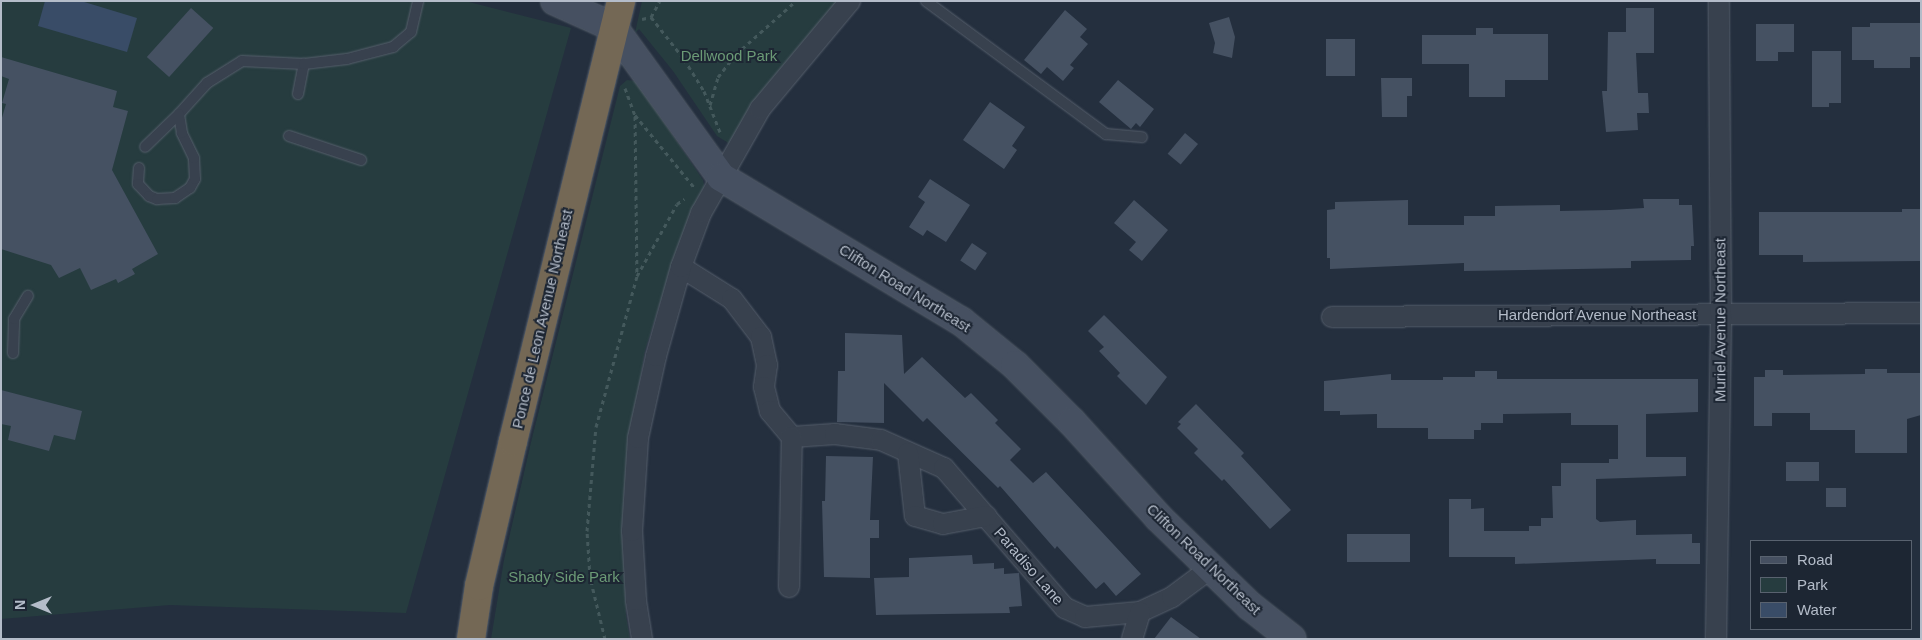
<!DOCTYPE html>
<style>
body{margin:0}
#map{position:relative;width:1922px;height:640px;overflow:hidden;background:#242f3e;font-family:Arial,sans-serif}
div>[style]{position:absolute}
.green>*{inset:0;background:#263c3f}
.water>*{inset:0;background:#394c67}
.building>*{inset:0;background:#455162;transform-origin:0 0}
.path>*{height:3px;margin-top:-1.5px;transform-origin:0;background:repeating-linear-gradient(90deg,#44595c 0 4px,transparent 0 8px)}
.roads{filter:drop-shadow(0 0 1px #565f6c) drop-shadow(0 0 1px #565f6c)}
.lane>*{height:10px;margin:-5px;padding:0 5px;transform-origin:5px;border-radius:5px;background:#38414e}
.street>*{height:20px;margin:-10px;padding:0 10px;transform-origin:10px;border-radius:10px;background:#38414e}
.secondary>*{height:28px;margin:-14px;padding:0 14px;transform-origin:14px;border-radius:14px;background:#465061}
.highway>*{height:28px;margin:-14px;padding:0 14px;transform-origin:14px;border-radius:14px;background:#746855}
span{translate:-50% -50%;white-space:nowrap;text-align:center;line-height:1.15;-webkit-text-stroke:4px #1d2633;paint-order:stroke}
.park-label{font-size:15px;color:#6b9a76}
.street-label{font-size:15px;color:#b4bcc9}
.frame{position:absolute;inset:0;border:2px solid #b4bcc9;pointer-events:none}
.legend{position:absolute;left:1750px;top:540px;width:162px;height:90px;box-sizing:border-box;background:#1d2633;border:1px solid #59626f;margin:0;padding:6px 9px;list-style:none;font-size:15px;color:#b4bcc9}
.legend li{display:flex;align-items:center;gap:10px;height:25px}
.legend b{width:25px;border:1px solid #59626f}
.north{position:absolute;left:10px;top:580px;width:50px;height:50px;-webkit-text-stroke:4px #1d2633;paint-order:stroke;rotate:270deg;font-size:14px;font-weight:700;line-height:20px;text-align:center;color:#b4bcc9}
.north::after{content:'';display:block;margin:auto;width:18px;height:22px;background:#b4bcc9;clip-path:polygon(50% 0,100% 100%,50% 72%,0 100%)}
</style>
<div id="map">
<div class="green">
<div style="clip-path:polygon(1px 1px,465px 1px,571px 28px,406px 613px,170px 605px,1px 619px)"></div>
<div style="clip-path:polygon(642px 1px,840px 1px,730px 144px,717px 136px,673px 71px,639px 29px,635px 33px)"></div>
<div style="clip-path:polygon(627px 80px,636px 81px,703px 180px,705px 189px,682px 236px,645px 350px,630px 444px,624px 519px,626px 616px,630px 639px,491px 639px,504px 560px,531px 442px,620px 86px)"></div>
</div>
<div class="water">
<div style="clip-path:polygon(45px 1px,81px 1px,137px 18px,127px 52px,38px 26px)"></div>
</div>
<div class="building">
<div style="left:191px;top:8px;width:30px;height:66px;rotate:42deg"></div>
<div style="clip-path:polygon(1626px 8px,1654px 8px,1654px 53px,1636px 53px,1638px 93px,1648px 93px,1649px 113px,1637px 113px,1638px 130px,1606px 132px,1602px 91px,1607px 91px,1608px 32px,1626px 32px)"></div>
<div style="clip-path:polygon(1065px 10px,1087px 29px,1080px 37px,1088px 44px,1070px 65px,1074px 68px,1063px 81px,1047px 67px,1041px 74px,1024px 60px)"></div>
<div style="clip-path:polygon(1229px 17px,1235px 37px,1232px 58px,1213px 53px,1215px 43px,1209px 23px)"></div>
<div style="clip-path:polygon(1870px 23px,1921px 23px,1921px 57px,1910px 57px,1910px 68px,1874px 68px,1874px 60px,1852px 60px,1852px 27px,1870px 27px)"></div>
<div style="clip-path:polygon(1756px 24px,1794px 24px,1794px 52px,1778px 52px,1778px 61px,1756px 61px)"></div>
<div style="clip-path:polygon(1476px 28px,1493px 28px,1493px 34px,1548px 34px,1548px 80px,1505px 80px,1505px 97px,1469px 97px,1469px 64px,1422px 64px,1422px 35px,1476px 35px)"></div>
<div style="left:1326px;top:39px;width:29px;height:37px"></div>
<div style="clip-path:polygon(1812px 51px,1841px 51px,1841px 103px,1829px 103px,1829px 107px,1812px 107px)"></div>
<div style="clip-path:polygon(1px 57px,117px 91px,113px 107px,128px 111px,112px 170px,158px 254px,132px 269px,135px 274px,118px 283px,116px 279px,91px 290px,80px 268px,59px 278px,51px 265px,1px 249px,1px 121px,6px 104px,2px 103px,9px 79px,1px 76px)"></div>
<div style="clip-path:polygon(1381px 78px,1412px 78px,1412px 96px,1407px 96px,1407px 117px,1382px 117px)"></div>
<div style="clip-path:polygon(1118px 80px,1154px 109px,1140px 127px,1136px 123px,1131px 129px,1099px 102px)"></div>
<div style="clip-path:polygon(990px 102px,1025px 127px,1012px 146px,1017px 150px,1004px 169px,963px 140px)"></div>
<div style="left:1185px;top:133px;width:17px;height:27px;rotate:40deg"></div>
<div style="clip-path:polygon(930px 179px,970px 205px,946px 242px,927px 230px,923px 236px,909px 227px,925px 202px,918px 197px)"></div>
<div style="clip-path:polygon(1643px 199px,1679px 199px,1679px 205px,1692px 205px,1694px 246px,1691px 246px,1691px 260px,1631px 261px,1631px 268px,1464px 271px,1464px 263px,1330px 269px,1330px 258px,1327px 258px,1327px 210px,1335px 209px,1335px 202px,1408px 200px,1408px 225px,1464px 225px,1464px 216px,1495px 216px,1495px 206px,1560px 205px,1560px 211px,1610px 210px,1644px 208px)"></div>
<div style="clip-path:polygon(1134px 200px,1168px 230px,1142px 261px,1129px 250px,1136px 242px,1114px 223px)"></div>
<div style="clip-path:polygon(1902px 209px,1921px 209px,1921px 261px,1803px 262px,1803px 255px,1759px 255px,1759px 212px,1902px 212px)"></div>
<div style="left:972px;top:243px;width:18px;height:21px;rotate:34deg"></div>
<div style="clip-path:polygon(1104px 315px,1167px 377px,1146px 405px,1117px 376px,1120px 373px,1099px 351px,1104px 347px,1088px 331px)"></div>
<div style="clip-path:polygon(845px 333px,902px 335px,904px 374px,922px 357px,965px 398px,971px 393px,998px 420px,995px 423px,1021px 449px,1010px 460px,1033px 483px,1046px 472px,1141px 574px,1116px 596px,1104px 582px,1096px 589px,1057px 546px,1055px 549px,1000px 486px,998px 488px,927px 418px,923px 422px,884px 383px,884px 423px,837px 422px,838px 371px,845px 371px)"></div>
<div style="clip-path:polygon(1865px 369px,1887px 369px,1887px 373px,1921px 373px,1921px 415px,1907px 419px,1907px 453px,1855px 453px,1855px 430px,1810px 430px,1810px 413px,1772px 413px,1772px 426px,1754px 426px,1754px 377px,1765px 377px,1765px 370px,1783px 370px,1783px 375px,1865px 374px)"></div>
<div style="clip-path:polygon(1475px 371px,1497px 371px,1497px 379px,1698px 379px,1698px 412px,1646px 414px,1646px 457px,1686px 457px,1686px 476px,1596px 479px,1596px 519px,1600px 522px,1636px 520px,1636px 535px,1692px 534px,1692px 543px,1700px 543px,1700px 564px,1656px 564px,1656px 559px,1515px 564px,1515px 557px,1449px 557px,1449px 499px,1471px 499px,1471px 509px,1484px 508px,1484px 531px,1529px 531px,1529px 526px,1541px 526px,1541px 518px,1553px 518px,1552px 486px,1561px 486px,1561px 463px,1609px 463px,1609px 459px,1618px 459px,1618px 425px,1571px 425px,1571px 413px,1503px 414px,1503px 423px,1481px 423px,1481px 430px,1474px 430px,1474px 439px,1428px 439px,1428px 428px,1377px 428px,1377px 414px,1340px 415px,1340px 411px,1324px 411px,1324px 381px,1391px 374px,1391px 380px,1443px 380px,1443px 377px,1475px 377px)"></div>
<div style="clip-path:polygon(1px 390px,82px 411px,75px 440px,54px 435px,49px 451px,8px 440px,11px 426px,1px 424px)"></div>
<div style="clip-path:polygon(1196px 404px,1244px 453px,1241px 456px,1291px 510px,1270px 529px,1224px 479px,1222px 481px,1194px 453px,1198px 449px,1177px 428px,1181px 424px,1178px 422px)"></div>
<div style="clip-path:polygon(826px 456px,873px 457px,870px 520px,879px 520px,879px 538px,870px 538px,870px 578px,824px 577px,822px 501px,825px 501px)"></div>
<div style="left:1786px;top:462px;width:33px;height:19px"></div>
<div style="left:1826px;top:488px;width:20px;height:19px"></div>
<div style="left:1347px;top:534px;width:63px;height:28px"></div>
<div style="clip-path:polygon(972px 555px,973px 564px,994px 563px,994px 569px,1004px 568px,1004px 574px,1019px 573px,1022px 606px,1009px 607px,1010px 613px,876px 615px,874px 578px,909px 577px,909px 558px)"></div>
<div style="clip-path:polygon(1171px 617px,1201px 639px,1154px 639px)"></div>
</div>
<div class="path">
<div style="left:651px;top:17px;width:53px;rotate:51.8deg"></div>
<div style="left:684px;top:59px;width:38px;rotate:58deg"></div>
<div style="left:704px;top:91px;width:44px;rotate:68.7deg"></div>
<div style="left:642px;top:19px;width:9px;rotate:-13deg"></div>
<div style="left:651px;top:17px;width:18px;rotate:-61deg"></div>
<div style="left:625px;top:88px;width:29px;rotate:70deg"></div>
<div style="left:635px;top:115px;width:93px;rotate:50.7deg"></div>
<div style="left:710px;top:105px;width:29px;rotate:-74deg"></div>
<div style="left:718px;top:77px;width:29px;rotate:-52deg"></div>
<div style="left:736px;top:54px;width:80px;rotate:-41.5deg"></div>
<div style="left:635px;top:116px;width:159px;rotate:89.3deg"></div>
<div style="left:605px;top:639px;width:64px;rotate:-103.6deg"></div>
<div style="left:590px;top:577px;width:46px;rotate:-93.7deg"></div>
<div style="left:587px;top:531px;width:104px;rotate:-85.1deg"></div>
<div style="left:596px;top:427px;width:156px;rotate:-74.8deg"></div>
<div style="left:637px;top:276px;width:82px;rotate:-60.9deg"></div>
<div style="left:677px;top:204px;width:9px;rotate:-36deg"></div>
</div>
<div class="roads">
<div class="lane">
<div style="left:926px;top:1px;width:224px;rotate:36.5deg"></div>
<div style="left:1106px;top:134px;width:36px;rotate:5deg"></div>
<div style="left:298px;top:94px;width:31px;rotate:-79deg"></div>
<div style="left:179px;top:114px;width:42px;rotate:-47.9deg"></div>
<div style="left:207px;top:83px;width:41px;rotate:-32.2deg"></div>
<div style="left:242px;top:61px;width:62px;rotate:2.8deg"></div>
<div style="left:304px;top:64px;width:43px;rotate:-6.6deg"></div>
<div style="left:347px;top:59px;width:48px;rotate:-14.6deg"></div>
<div style="left:393px;top:47px;width:23px;rotate:-40deg"></div>
<div style="left:411px;top:32px;width:32px;rotate:-77deg"></div>
<div style="left:289px;top:136px;width:76px;rotate:18.4deg"></div>
<div style="left:139px;top:168px;width:16px;rotate:94deg"></div>
<div style="left:138px;top:184px;width:16px;rotate:47deg"></div>
<div style="left:149px;top:196px;width:9px;rotate:21deg"></div>
<div style="left:157px;top:199px;width:18px;rotate:-3deg"></div>
<div style="left:175px;top:198px;width:18px;rotate:-34deg"></div>
<div style="left:190px;top:188px;width:10px;rotate:-61deg"></div>
<div style="left:195px;top:179px;width:21px;rotate:-93deg"></div>
<div style="left:194px;top:158px;width:28px;rotate:-116deg"></div>
<div style="left:182px;top:133px;width:19px;rotate:-99deg"></div>
<div style="left:179px;top:114px;width:47px;rotate:135.9deg"></div>
<div style="left:13px;top:353px;width:34px;rotate:-88deg"></div>
<div style="left:14px;top:319px;width:27px;rotate:-59deg"></div>
</div>
<div class="street">
<div style="left:681px;top:267px;width:60px;rotate:32.1deg"></div>
<div style="left:732px;top:299px;width:48px;rotate:52.7deg"></div>
<div style="left:761px;top:337px;width:29px;rotate:78deg"></div>
<div style="left:767px;top:365px;width:22px;rotate:98deg"></div>
<div style="left:764px;top:387px;width:25px;rotate:76deg"></div>
<div style="left:770px;top:411px;width:34px;rotate:50deg"></div>
<div style="left:792px;top:437px;width:43px;rotate:-4deg"></div>
<div style="left:835px;top:434px;width:46px;rotate:7.4deg"></div>
<div style="left:881px;top:440px;width:69px;rotate:24deg"></div>
<div style="left:944px;top:468px;width:185px;rotate:49.2deg"></div>
<div style="left:1065px;top:608px;width:22px;rotate:24deg"></div>
<div style="left:1085px;top:617px;width:55px;rotate:-5.2deg"></div>
<div style="left:1140px;top:612px;width:35px;rotate:-25deg"></div>
<div style="left:1172px;top:597px;width:49px;rotate:-36.6deg"></div>
<div style="left:1332px;top:317px;width:589px;rotate:-0.39deg"></div>
<div style="left:908px;top:453px;width:63px;rotate:83.7deg"></div>
<div style="left:915px;top:516px;width:29px;rotate:16deg"></div>
<div style="left:943px;top:524px;width:44px;rotate:-10.5deg"></div>
<div style="left:789px;top:587px;width:150px;rotate:-88.9deg"></div>
<div style="left:642px;top:639px;width:39px;rotate:-99deg"></div>
<div style="left:636px;top:600px;width:69px;rotate:-93.3deg"></div>
<div style="left:632px;top:531px;width:93px;rotate:-86.3deg"></div>
<div style="left:638px;top:438px;width:84px;rotate:-77.6deg"></div>
<div style="left:656px;top:356px;width:92px;rotate:-74.3deg"></div>
<div style="left:681px;top:267px;width:58px;rotate:-69.7deg"></div>
<div style="left:701px;top:213px;width:120px;rotate:-60.4deg"></div>
<div style="left:760px;top:109px;width:141px;rotate:-50.2deg"></div>
<div style="left:1132px;top:639px;width:28px;rotate:-73deg"></div>
<div style="left:1716px;top:639px;width:324px;rotate:-89.1deg"></div>
<div style="left:1721px;top:315px;width:314px;rotate:-90.4deg"></div>
</div>
<div class="secondary">
<div style="left:555px;top:1px;width:64px;rotate:24.1deg"></div>
<div style="left:613px;top:27px;width:185px;rotate:54.2deg"></div>
<div style="left:721px;top:177px;width:280px;rotate:31deg"></div>
<div style="left:961px;top:321px;width:70px;rotate:39.2deg"></div>
<div style="left:1015px;top:365px;width:81px;rotate:45deg"></div>
<div style="left:1072px;top:422px;width:128px;rotate:47.8deg"></div>
<div style="left:1158px;top:517px;width:128px;rotate:44.1deg"></div>
<div style="left:1250px;top:606px;width:53px;rotate:38.2deg"></div>
</div>
<div class="highway">
<div style="left:471px;top:639px;width:54px;rotate:-81.4deg"></div>
<div style="left:479px;top:586px;width:149px;rotate:-76.8deg"></div>
<div style="left:513px;top:441px;width:453px;rotate:-76.2deg"></div>
</div>
</div>
<div class="park-label">
<span style="left:729px;top:56px">Dellwood Park</span>
<span style="left:564px;top:577px">Shady Side Park</span>
</div>
<div class="street-label">
<span style="left:905px;top:288px;rotate:32deg">Clifton Road Northeast</span>
<span style="left:1597px;top:315px">Hardendorf Avenue Northeast</span>
<span style="left:542px;top:319px;rotate:-77deg">Ponce de Leon Avenue Northeast</span>
<span style="left:1720px;top:320px;rotate:-90deg">Muriel Avenue Northeast</span>
<span style="left:1204px;top:559px;rotate:44deg">Clifton Road Northeast</span>
<span style="left:1029px;top:566px;rotate:49deg">Paradiso Lane</span>
</div>
<div class="frame"></div>
<ul class="legend">
<li><b style="height:6px;background:#465061"></b>Road</li>
<li><b style="height:14px;background:#263c3f"></b>Park</li>
<li><b style="height:14px;background:#394c67"></b>Water</li>
</ul>
<div class="north">N</div>
</div>
